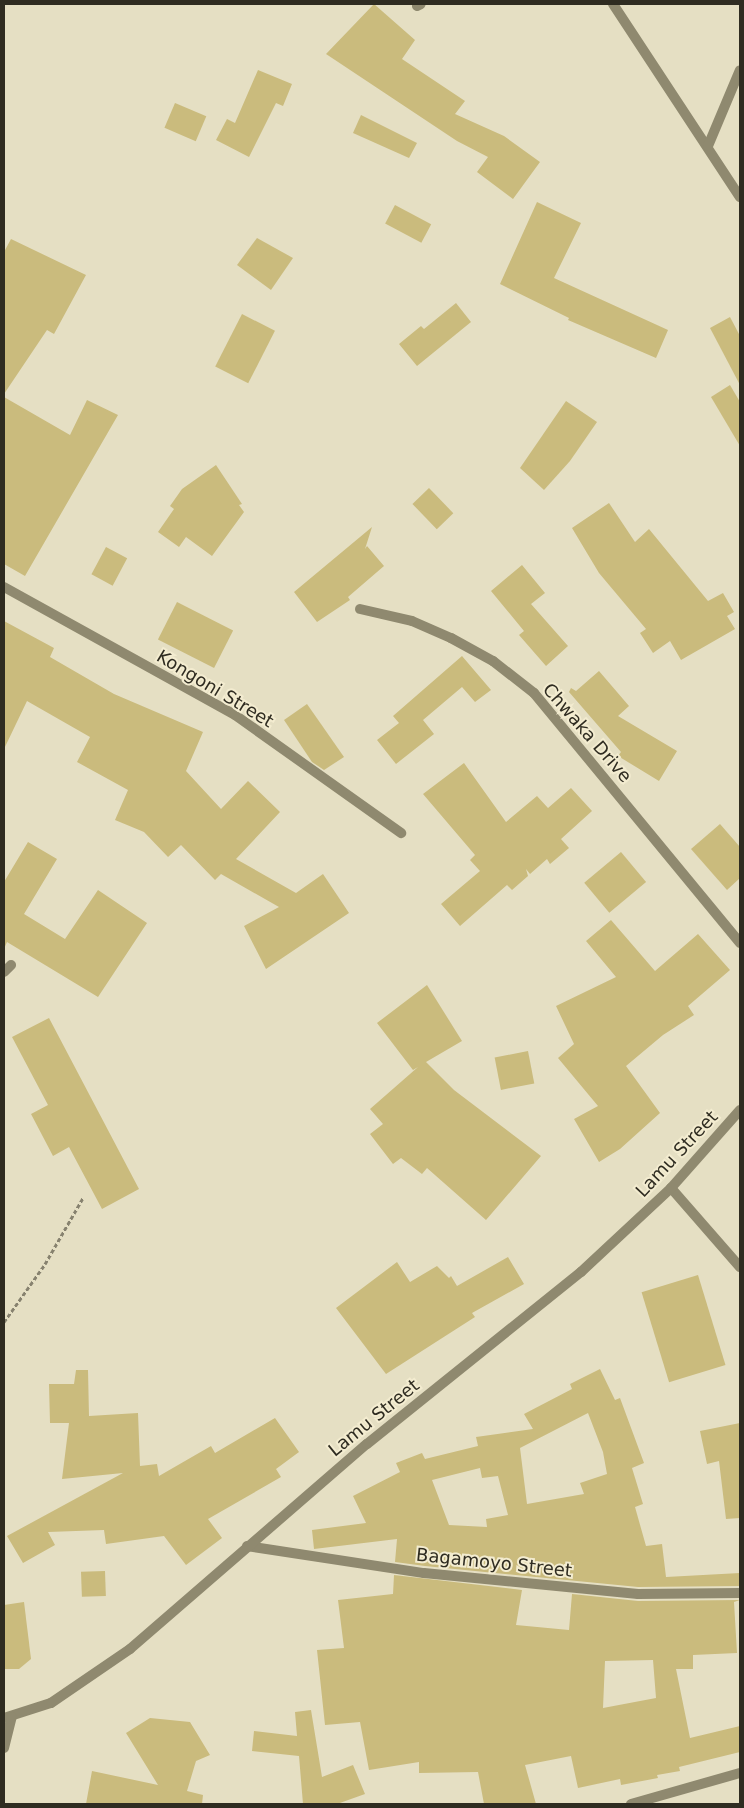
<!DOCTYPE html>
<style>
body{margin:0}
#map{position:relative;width:744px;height:1808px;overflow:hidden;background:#e5dfc3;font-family:"DejaVu Sans",sans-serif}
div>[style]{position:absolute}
.building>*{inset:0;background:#cabb7d;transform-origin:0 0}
.path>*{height:3px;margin-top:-1.5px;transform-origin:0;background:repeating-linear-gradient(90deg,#87826f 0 4px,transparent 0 6.5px)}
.service>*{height:10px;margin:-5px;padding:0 5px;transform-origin:5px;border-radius:5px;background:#8f896f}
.minor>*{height:10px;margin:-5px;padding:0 5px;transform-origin:5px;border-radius:5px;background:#8f896f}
span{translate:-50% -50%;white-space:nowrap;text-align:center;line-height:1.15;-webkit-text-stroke:4px #f3ecd0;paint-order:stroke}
.street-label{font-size:18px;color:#2f2c21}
.frame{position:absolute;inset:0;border:5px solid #2f2c21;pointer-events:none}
</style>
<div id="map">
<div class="building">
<div style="clip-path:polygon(374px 4px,415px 40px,402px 59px,465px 101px,455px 114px,504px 136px,540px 162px,513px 199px,477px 172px,488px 157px,457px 141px,326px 54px)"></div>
<div style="clip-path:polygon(258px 70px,292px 84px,283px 106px,276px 103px,249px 157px,216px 140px,227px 119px,235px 123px)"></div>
<div style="left:175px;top:103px;width:34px;height:27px;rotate:23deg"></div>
<div style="clip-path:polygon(361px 115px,417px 143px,409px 158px,353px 133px)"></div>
<div style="clip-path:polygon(537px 202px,581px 223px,554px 278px,668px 330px,656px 358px,568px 320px,569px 318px,500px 284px)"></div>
<div style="left:395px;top:205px;width:41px;height:21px;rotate:28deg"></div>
<div style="clip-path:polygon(257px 238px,293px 258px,271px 290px,237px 265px)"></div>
<div style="clip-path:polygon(11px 239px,86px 275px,54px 334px,47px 330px,4px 394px,4px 252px)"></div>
<div style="clip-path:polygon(456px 303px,471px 322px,417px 366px,399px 344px,421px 326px,424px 329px)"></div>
<div style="left:242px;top:314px;width:37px;height:59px;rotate:27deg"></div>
<div style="clip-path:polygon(730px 317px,740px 336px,740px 385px,710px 328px)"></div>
<div style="clip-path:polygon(730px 385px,740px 402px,740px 446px,711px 397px)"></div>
<div style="clip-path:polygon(4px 397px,70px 435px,87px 400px,118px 415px,25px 576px,4px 564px)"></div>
<div style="clip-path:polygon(566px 401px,597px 422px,570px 461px,544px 490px,520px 468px)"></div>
<div style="clip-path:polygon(216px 465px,242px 504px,239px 505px,244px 512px,212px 556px,186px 537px,179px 547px,158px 532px,174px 509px,170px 506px,182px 489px)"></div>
<div style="left:429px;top:488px;width:35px;height:23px;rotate:46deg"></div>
<div style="clip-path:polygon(609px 503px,635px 542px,649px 529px,708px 601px,723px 593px,734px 612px,727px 616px,735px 629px,681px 660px,670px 641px,653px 653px,640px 633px,646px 629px,599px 573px,572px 528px)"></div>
<div style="clip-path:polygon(372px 527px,365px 549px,367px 546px,384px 566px,348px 597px,350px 600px,317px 622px,294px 592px)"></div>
<div style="left:106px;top:547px;width:24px;height:31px;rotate:28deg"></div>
<div style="clip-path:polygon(522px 565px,545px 593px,531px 604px,568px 646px,546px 666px,519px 635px,524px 631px,491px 591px)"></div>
<div style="left:177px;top:602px;width:63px;height:42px;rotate:27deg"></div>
<div style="clip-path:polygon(4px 621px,54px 648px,50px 657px,114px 694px,203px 732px,186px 771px,221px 809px,248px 781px,280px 812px,236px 859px,296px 893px,323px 874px,349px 913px,266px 969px,244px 926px,279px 907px,221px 874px,215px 880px,181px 845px,168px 857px,144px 832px,115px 820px,128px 790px,77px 762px,90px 737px,27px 701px,4px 749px)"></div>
<div style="clip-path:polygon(462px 656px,491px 690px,475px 702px,462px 687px,423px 720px,434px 734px,396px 764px,377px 740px,399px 723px,393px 716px)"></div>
<div style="clip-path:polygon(599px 671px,629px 706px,618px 716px,677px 751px,659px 781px,618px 756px,621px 752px,569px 692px,571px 688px,576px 691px)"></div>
<div style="clip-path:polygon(307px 704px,344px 757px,324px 770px,312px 762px,284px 720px)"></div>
<div style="clip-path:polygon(464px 763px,506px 822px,537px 796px,548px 808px,571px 788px,592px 811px,561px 839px,569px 848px,550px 864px,547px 859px,530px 874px,526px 869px,528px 876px,512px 890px,507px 885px,460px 926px,441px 904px,480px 871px,470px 860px,475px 855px,423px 794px)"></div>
<div style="clip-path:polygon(720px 824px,740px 847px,740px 878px,727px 890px,691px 849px)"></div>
<div style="clip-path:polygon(28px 842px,57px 859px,24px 914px,65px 939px,98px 890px,147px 923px,98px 997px,7px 942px,4px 949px,4px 882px)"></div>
<div style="left:621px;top:852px;width:39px;height:48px;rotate:50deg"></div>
<div style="clip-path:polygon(611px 920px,655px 971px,698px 934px,730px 970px,688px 1006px,694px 1015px,663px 1035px,626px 1066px,660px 1113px,620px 1149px,599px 1162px,574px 1119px,598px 1106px,558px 1058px,574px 1044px,556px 1006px,616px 977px,586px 941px)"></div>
<div style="clip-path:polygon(427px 985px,462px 1041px,426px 1062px,454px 1090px,541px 1156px,486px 1220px,427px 1168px,422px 1174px,401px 1158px,393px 1164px,370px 1134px,383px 1124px,370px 1109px,418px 1067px,413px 1070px,377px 1023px)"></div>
<div style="clip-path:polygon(49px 1018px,139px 1189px,102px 1209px,69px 1147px,53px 1156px,31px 1114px,48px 1105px,12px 1037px)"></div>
<div style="left:528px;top:1051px;width:33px;height:34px;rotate:79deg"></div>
<div style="clip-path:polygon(508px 1257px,524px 1284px,472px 1313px,475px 1317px,386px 1374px,336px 1308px,397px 1262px,410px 1282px,437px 1266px,449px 1278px,451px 1276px,457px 1286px)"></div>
<div style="left:698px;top:1275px;width:94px;height:59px;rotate:73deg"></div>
<div style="clip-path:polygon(evenodd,600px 1369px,615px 1400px,620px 1398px,644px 1463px,632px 1468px,643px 1504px,635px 1507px,646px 1546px,662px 1544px,666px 1577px,740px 1573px,740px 1586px,638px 1587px,425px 1566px,395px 1562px,397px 1539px,314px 1549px,312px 1530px,366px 1523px,353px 1496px,400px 1472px,396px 1463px,422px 1453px,425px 1459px,478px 1446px,476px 1437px,533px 1429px,524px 1414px,572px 1389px,570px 1384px,600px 1369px,588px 1413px,603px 1452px,607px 1474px,580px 1483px,584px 1494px,527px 1504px,520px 1448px,588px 1413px,600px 1369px,480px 1468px,482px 1478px,498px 1476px,508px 1515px,486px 1519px,487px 1527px,449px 1525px,432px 1480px,480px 1468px)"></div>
<div style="clip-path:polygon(76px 1370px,88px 1370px,89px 1416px,138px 1413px,140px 1466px,157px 1464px,159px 1476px,211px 1446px,215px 1453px,275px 1418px,299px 1452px,276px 1469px,281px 1477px,208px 1519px,222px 1538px,186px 1565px,164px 1536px,106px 1544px,104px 1530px,48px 1532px,55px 1545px,23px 1563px,7px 1536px,123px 1473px,62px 1479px,69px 1423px,50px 1423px,49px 1384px,74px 1384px)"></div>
<div style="clip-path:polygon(740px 1423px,740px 1518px,726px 1519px,719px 1461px,707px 1464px,700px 1431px)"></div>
<div style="left:105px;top:1571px;width:25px;height:24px;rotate:88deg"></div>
<div style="clip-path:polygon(evenodd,394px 1575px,522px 1590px,516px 1625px,569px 1630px,572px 1594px,638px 1601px,740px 1600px,734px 1602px,737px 1653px,693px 1655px,693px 1669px,676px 1669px,690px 1738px,740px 1726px,740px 1752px,679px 1767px,680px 1771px,657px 1775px,658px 1778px,621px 1785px,620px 1779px,578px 1788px,571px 1756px,525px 1765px,536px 1804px,484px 1804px,478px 1772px,419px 1773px,419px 1762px,369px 1770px,360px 1722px,325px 1725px,317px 1650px,344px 1648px,338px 1600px,393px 1594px,394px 1575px,653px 1660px,656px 1698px,603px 1708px,605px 1661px,653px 1660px)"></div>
<div style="clip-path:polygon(24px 1602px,31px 1659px,19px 1669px,4px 1669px,4px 1605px)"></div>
<div style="clip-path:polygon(311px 1710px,322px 1777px,353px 1765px,365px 1794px,337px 1804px,303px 1804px,299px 1756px,252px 1751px,254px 1731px,297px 1736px,295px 1712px)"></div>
<div style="clip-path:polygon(150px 1718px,190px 1722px,210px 1755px,196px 1761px,187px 1791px,203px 1795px,202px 1804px,86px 1804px,92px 1771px,158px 1785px,126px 1733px)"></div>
</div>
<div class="path">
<div style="left:4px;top:1322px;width:71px;rotate:-54.7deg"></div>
<div style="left:45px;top:1264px;width:76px;rotate:-60.1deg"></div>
</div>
<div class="service">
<div style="left:613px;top:4px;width:231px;rotate:56.7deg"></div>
<div style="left:417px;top:6px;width:4px;rotate:-27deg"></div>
<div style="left:4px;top:972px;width:10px;rotate:-45deg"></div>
</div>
<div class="minor">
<div style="left:708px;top:146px;width:82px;rotate:-67.2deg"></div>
<div style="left:4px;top:587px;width:264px;rotate:29deg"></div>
<div style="left:235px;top:715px;width:204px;rotate:35.4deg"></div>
<div style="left:360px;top:609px;width:53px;rotate:13deg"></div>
<div style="left:412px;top:621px;width:43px;rotate:23.6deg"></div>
<div style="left:451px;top:638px;width:48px;rotate:28.7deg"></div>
<div style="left:493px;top:661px;width:52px;rotate:38deg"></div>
<div style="left:534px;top:693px;width:324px;rotate:50.5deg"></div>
<div style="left:671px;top:1188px;width:105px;rotate:48.9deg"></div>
<div style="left:247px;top:1546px;width:179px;rotate:8.7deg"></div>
<div style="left:424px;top:1573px;width:215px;rotate:5.6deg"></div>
<div style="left:638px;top:1594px;width:102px;rotate:-0.6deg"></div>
<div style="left:4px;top:1718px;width:49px;rotate:-17.7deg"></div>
<div style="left:51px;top:1703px;width:96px;rotate:-34.4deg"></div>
<div style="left:130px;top:1649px;width:313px;rotate:-40.9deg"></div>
<div style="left:367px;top:1444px;width:275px;rotate:-38.8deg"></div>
<div style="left:581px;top:1272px;width:123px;rotate:-43deg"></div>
<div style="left:671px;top:1188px;width:104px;rotate:-48.5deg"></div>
<div style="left:4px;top:1748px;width:32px;rotate:-76deg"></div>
<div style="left:631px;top:1804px;width:113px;rotate:-15.9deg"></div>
</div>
<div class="street-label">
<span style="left:215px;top:689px;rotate:31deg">Kongoni Street</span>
<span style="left:587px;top:733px;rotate:49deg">Chwaka Drive</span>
<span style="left:677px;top:1154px;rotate:-47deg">Lamu Street</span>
<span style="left:374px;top:1418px;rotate:-39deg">Lamu Street</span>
<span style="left:494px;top:1563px;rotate:6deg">Bagamoyo Street</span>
</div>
<div class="frame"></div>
</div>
